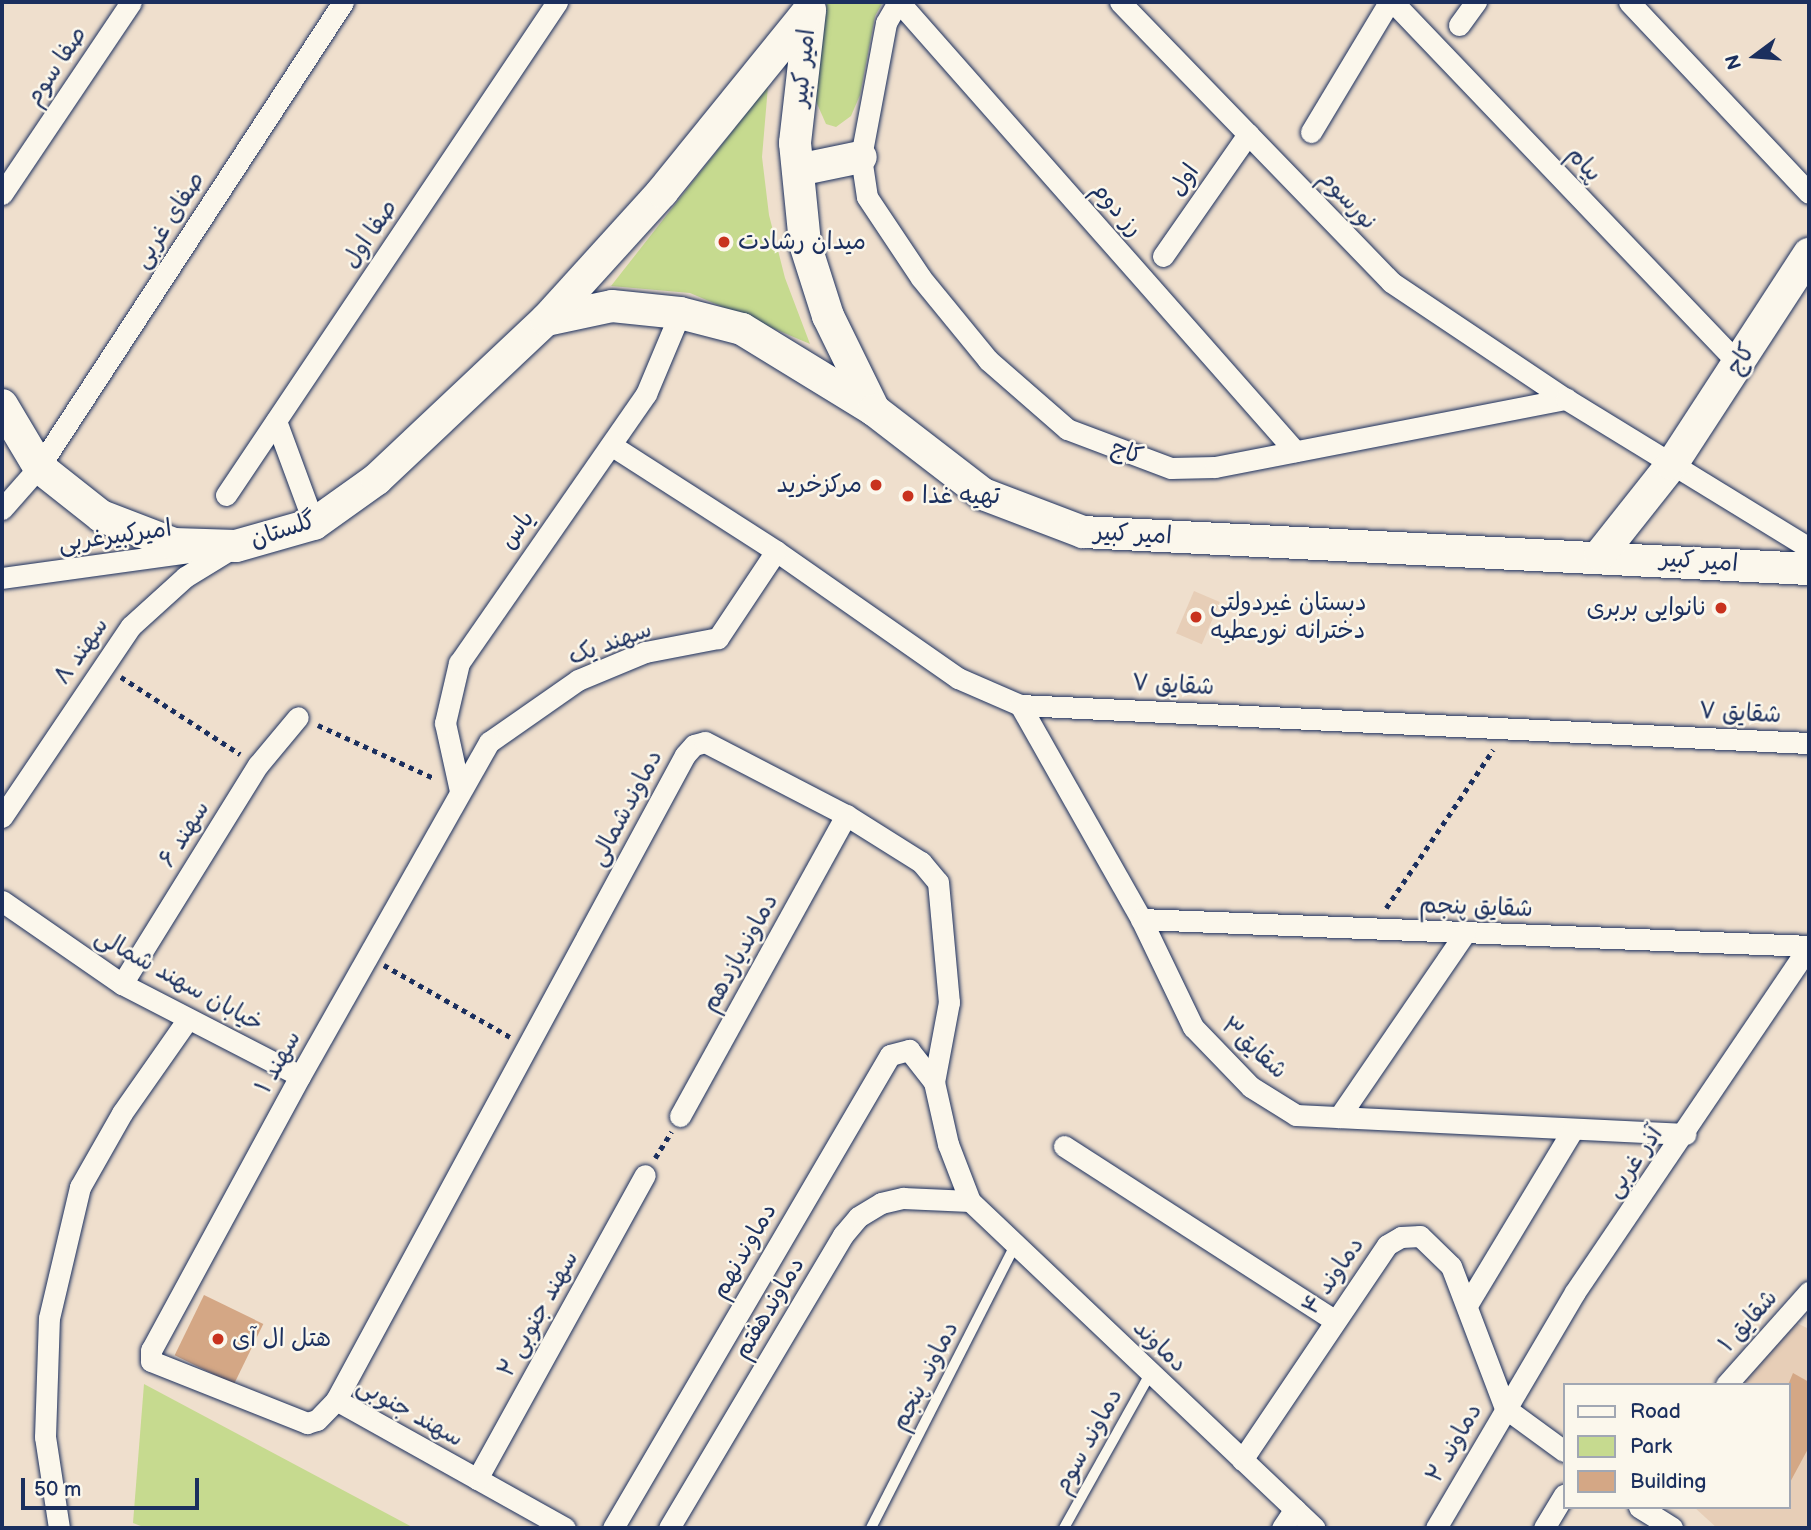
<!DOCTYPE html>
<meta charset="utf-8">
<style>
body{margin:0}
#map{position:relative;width:1811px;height:1530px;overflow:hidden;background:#efdfcd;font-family:"Balsamiq Sans","Playpen Sans Arabic",sans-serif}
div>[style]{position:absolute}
.built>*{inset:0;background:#e7ceb7;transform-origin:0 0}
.green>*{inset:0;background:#c6da8f}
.building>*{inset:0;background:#d4a785;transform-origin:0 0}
.path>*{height:4.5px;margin-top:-2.25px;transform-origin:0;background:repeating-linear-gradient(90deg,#1b2f5e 0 5px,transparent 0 10px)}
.roads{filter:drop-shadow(0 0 2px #1b2f5e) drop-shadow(0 0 2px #1b2f5e)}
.lane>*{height:10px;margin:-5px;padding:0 5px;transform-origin:5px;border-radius:5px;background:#fbf7ec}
.street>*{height:21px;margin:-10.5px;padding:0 10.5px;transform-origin:10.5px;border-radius:10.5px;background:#fbf7ec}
.secondary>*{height:32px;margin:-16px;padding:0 16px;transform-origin:16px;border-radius:16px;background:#fbf7ec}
.dots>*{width:19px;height:19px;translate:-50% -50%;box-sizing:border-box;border:4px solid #fbf7ec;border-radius:50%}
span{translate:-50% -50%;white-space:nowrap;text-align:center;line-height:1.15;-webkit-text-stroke:5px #fbf7ec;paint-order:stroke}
.street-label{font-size:24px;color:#1b2f5e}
.poi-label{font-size:24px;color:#1b2f5e}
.left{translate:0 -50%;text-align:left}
.right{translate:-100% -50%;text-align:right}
.frame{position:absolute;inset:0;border:4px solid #1b2f5e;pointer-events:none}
.legend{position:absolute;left:1563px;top:1383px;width:228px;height:126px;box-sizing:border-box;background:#fbf7ec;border:2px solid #a1a7b3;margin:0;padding:9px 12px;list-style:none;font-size:21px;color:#1b2f5e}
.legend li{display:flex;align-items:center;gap:14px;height:35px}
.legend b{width:35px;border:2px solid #a1a7b3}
.north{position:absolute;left:1720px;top:21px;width:70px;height:70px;-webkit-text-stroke:5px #fbf7ec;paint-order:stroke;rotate:254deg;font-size:19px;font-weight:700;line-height:28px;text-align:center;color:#1b2f5e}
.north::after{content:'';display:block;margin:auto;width:24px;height:32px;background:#1b2f5e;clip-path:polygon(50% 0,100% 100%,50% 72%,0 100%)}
.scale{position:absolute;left:21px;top:1478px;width:178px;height:32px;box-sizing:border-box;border:4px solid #1b2f5e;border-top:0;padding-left:9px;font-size:21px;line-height:24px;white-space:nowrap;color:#1b2f5e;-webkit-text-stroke:5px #fbf7ec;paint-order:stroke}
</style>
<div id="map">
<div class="built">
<div style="left:1194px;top:591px;width:28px;height:46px;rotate:23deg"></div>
<div style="clip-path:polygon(1797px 1323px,1809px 1329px,1809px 1528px,1717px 1528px,1694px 1507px,1788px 1507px,1788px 1385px,1741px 1385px)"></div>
</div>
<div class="green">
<div style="clip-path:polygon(827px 2px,883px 2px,875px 16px,860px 95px,851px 116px,836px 127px,826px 124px,811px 90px)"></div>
<div style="clip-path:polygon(768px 86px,762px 157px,769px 215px,785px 278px,810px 344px,690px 293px,611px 286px)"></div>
<div style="clip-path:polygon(144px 1384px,414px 1528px,146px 1528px,133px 1523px)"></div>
</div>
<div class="building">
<div style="left:204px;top:1295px;width:66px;height:67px;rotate:26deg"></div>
<div style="clip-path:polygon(1793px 1373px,1809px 1382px,1809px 1447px,1788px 1486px,1788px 1385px)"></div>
</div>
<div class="path">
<div style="left:121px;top:677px;width:142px;rotate:32.9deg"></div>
<div style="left:318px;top:725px;width:128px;rotate:24.6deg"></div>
<div style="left:1386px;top:908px;width:191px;rotate:-55.9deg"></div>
<div style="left:384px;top:965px;width:145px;rotate:29.7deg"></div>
<div style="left:655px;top:1158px;width:31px;rotate:-58deg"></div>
</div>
<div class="roads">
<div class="lane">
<div style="left:871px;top:1528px;width:321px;rotate:-63deg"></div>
<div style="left:1064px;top:1528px;width:176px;rotate:-60.8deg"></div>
</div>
<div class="street">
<div style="left:898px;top:2px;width:24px;rotate:120deg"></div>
<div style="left:886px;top:23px;width:136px;rotate:100.6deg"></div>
<div style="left:861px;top:157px;width:40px;rotate:81.5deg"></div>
<div style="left:867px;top:197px;width:97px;rotate:56.3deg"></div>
<div style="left:921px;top:278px;width:106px;rotate:50.7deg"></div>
<div style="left:988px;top:360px;width:105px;rotate:41.1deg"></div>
<div style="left:1067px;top:429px;width:111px;rotate:20.6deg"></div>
<div style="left:1171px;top:468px;width:44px;rotate:-1.3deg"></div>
<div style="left:1215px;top:467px;width:358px;rotate:-11deg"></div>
<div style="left:899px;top:2px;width:599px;rotate:48.59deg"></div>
<div style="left:1120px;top:2px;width:390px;rotate:45.9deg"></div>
<div style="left:1391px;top:282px;width:211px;rotate:33.8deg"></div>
<div style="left:1566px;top:399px;width:285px;rotate:31.5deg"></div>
<div style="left:1393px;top:2px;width:499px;rotate:46.3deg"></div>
<div style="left:1629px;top:2px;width:262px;rotate:46.7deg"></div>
<div style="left:1459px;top:25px;width:29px;rotate:-54deg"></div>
<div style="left:1311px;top:132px;width:152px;rotate:-59deg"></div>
<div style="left:2px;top:194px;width:231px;rotate:-56.1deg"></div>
<div style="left:1163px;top:256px;width:149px;rotate:-55.1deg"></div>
<div style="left:276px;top:421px;width:110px;rotate:69.7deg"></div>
<div style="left:611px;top:445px;width:196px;rotate:32.7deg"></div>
<div style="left:776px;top:551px;width:222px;rotate:34.9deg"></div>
<div style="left:958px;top:678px;width:68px;rotate:23.5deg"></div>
<div style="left:1020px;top:705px;width:790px;rotate:2.76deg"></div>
<div style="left:226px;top:495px;width:594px;rotate:-56.12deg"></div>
<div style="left:2px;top:509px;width:56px;rotate:-48.6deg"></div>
<div style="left:39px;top:467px;width:556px;rotate:-56.82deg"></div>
<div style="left:776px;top:551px;width:105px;rotate:123.7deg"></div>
<div style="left:718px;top:638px;width:74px;rotate:169.1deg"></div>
<div style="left:645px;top:652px;width:73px;rotate:157.3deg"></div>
<div style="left:578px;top:680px;width:108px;rotate:145.1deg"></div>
<div style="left:489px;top:742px;width:384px;rotate:119.5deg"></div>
<div style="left:300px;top:1076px;width:312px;rotate:118.5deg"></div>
<div style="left:151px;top:1350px;width:11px;rotate:90deg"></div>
<div style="left:151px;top:1361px;width:168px;rotate:21.7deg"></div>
<div style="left:307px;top:1423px;width:10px;rotate:-17deg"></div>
<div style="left:317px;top:1420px;width:28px;rotate:-46deg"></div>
<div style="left:336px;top:1400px;width:733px;rotate:-61.58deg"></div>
<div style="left:685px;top:755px;width:13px;rotate:-48deg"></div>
<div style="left:694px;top:745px;width:11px;rotate:-15deg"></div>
<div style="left:705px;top:742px;width:159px;rotate:27.4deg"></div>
<div style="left:846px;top:815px;width:89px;rotate:32.1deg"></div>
<div style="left:921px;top:862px;width:26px;rotate:50deg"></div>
<div style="left:938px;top:882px;width:121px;rotate:84.8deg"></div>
<div style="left:949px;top:1002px;width:81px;rotate:100.6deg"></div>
<div style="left:934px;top:1082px;width:64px;rotate:77.3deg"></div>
<div style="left:948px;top:1144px;width:61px;rotate:68.9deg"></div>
<div style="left:970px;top:1201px;width:475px;rotate:43.5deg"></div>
<div style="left:2px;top:578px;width:189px;rotate:-7.9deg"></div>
<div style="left:1020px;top:705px;width:246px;rotate:60.5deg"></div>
<div style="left:1141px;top:919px;width:120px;rotate:64.3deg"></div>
<div style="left:1193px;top:1027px;width:83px;rotate:46deg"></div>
<div style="left:1251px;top:1087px;width:53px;rotate:31.9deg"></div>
<div style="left:1296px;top:1115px;width:390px;rotate:2.8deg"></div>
<div style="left:460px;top:791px;width:70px;rotate:-102.4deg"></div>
<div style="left:445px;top:723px;width:62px;rotate:-76.9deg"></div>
<div style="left:459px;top:663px;width:328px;rotate:-55.2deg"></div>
<div style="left:646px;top:394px;width:88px;rotate:-67.2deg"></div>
<div style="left:2px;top:817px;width:230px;rotate:-56deg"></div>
<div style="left:131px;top:626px;width:73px;rotate:-42.2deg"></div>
<div style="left:185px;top:577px;width:57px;rotate:-31.5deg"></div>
<div style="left:2px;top:901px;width:146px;rotate:34.7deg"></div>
<div style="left:122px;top:984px;width:200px;rotate:27.3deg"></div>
<div style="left:1141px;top:919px;width:669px;rotate:2.31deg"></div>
<div style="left:122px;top:984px;width:258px;rotate:-58.2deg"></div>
<div style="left:258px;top:765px;width:62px;rotate:-50.2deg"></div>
<div style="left:680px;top:1116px;width:344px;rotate:-61.1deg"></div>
<div style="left:1339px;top:1117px;width:223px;rotate:-55.6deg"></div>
<div style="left:1064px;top:1146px;width:321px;rotate:32.8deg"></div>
<div style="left:1467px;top:1305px;width:205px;rotate:-58.9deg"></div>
<div style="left:1726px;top:1385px;width:125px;rotate:-48.3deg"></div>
<div style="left:336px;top:1400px;width:262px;rotate:29.2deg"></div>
<div style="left:1505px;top:1408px;width:73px;rotate:36.1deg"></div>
<div style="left:1242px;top:1460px;width:259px;rotate:-56deg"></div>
<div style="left:1387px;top:1245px;width:16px;rotate:-30deg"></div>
<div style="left:1401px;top:1237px;width:19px;rotate:-3deg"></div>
<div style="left:1420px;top:1236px;width:43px;rotate:44.1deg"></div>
<div style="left:1451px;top:1266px;width:152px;rotate:69.2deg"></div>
<div style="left:477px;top:1479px;width:347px;rotate:-61.1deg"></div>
<div style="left:1639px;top:1507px;width:39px;rotate:32deg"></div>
<div style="left:59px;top:1528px;width:92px;rotate:-98.7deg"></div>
<div style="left:45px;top:1437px;width:119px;rotate:-88.1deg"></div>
<div style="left:49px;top:1318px;width:135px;rotate:-76.7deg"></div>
<div style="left:80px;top:1187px;width:85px;rotate:-60.4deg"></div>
<div style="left:122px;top:1113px;width:113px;rotate:-55deg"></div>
<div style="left:613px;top:1528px;width:548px;rotate:-59.65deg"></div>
<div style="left:890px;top:1055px;width:20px;rotate:-15deg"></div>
<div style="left:909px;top:1050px;width:41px;rotate:52deg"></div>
<div style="left:669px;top:1528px;width:341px;rotate:-59.3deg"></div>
<div style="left:843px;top:1235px;width:23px;rotate:-50deg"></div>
<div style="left:858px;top:1217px;width:27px;rotate:-31deg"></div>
<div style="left:881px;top:1203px;width:23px;rotate:-13deg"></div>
<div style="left:903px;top:1198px;width:67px;rotate:2.6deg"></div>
<div style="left:1282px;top:1528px;width:23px;rotate:-56deg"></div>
<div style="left:1436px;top:1528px;width:274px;rotate:-59.5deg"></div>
<div style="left:1575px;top:1292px;width:417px;rotate:-55.9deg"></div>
<div style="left:1544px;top:1528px;width:39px;rotate:-59deg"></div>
</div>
<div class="secondary">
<div style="left:810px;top:11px;width:133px;rotate:96.5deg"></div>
<div style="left:795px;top:143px;width:101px;rotate:84.3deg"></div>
<div style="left:805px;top:244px;width:76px;rotate:72.3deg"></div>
<div style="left:828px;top:316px;width:105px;rotate:63.9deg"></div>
<div style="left:798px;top:170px;width:64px;rotate:-11.7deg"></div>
<div style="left:546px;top:320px;width:67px;rotate:-12deg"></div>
<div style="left:612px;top:306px;width:68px;rotate:5.9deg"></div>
<div style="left:680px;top:313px;width:64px;rotate:14.5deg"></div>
<div style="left:742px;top:329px;width:155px;rotate:31.5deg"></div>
<div style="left:874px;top:410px;width:138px;rotate:37.6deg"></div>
<div style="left:983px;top:494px;width:107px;rotate:20.8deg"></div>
<div style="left:1083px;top:532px;width:727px;rotate:2.92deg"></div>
<div style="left:2px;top:405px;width:72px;rotate:59.2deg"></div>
<div style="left:39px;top:467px;width:79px;rotate:38.3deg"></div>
<div style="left:101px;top:516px;width:78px;rotate:21deg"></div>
<div style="left:174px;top:544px;width:62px;rotate:1.8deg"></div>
<div style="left:236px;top:546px;width:81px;rotate:-15.8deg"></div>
<div style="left:314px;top:524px;width:77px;rotate:-35.5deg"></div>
<div style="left:377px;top:479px;width:232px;rotate:-43.3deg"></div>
<div style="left:546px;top:320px;width:173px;rotate:-47.8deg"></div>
<div style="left:662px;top:192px;width:235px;rotate:-51deg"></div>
<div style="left:1600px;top:555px;width:116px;rotate:-51.6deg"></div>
<div style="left:1672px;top:464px;width:251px;rotate:-56.9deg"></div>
</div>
</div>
<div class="dots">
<div style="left:724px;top:242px;background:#c8321e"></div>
<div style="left:876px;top:485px;background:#c8321e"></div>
<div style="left:908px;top:496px;background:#c8321e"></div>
<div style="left:1721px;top:608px;background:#c8321e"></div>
<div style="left:1196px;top:617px;background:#c8321e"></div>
<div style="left:218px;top:1339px;background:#c8321e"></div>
</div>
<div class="street-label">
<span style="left:56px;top:66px;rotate:-56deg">صفا سوم</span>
<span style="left:803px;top:68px;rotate:-84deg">امیر کبیر</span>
<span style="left:1584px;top:164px;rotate:46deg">پیام</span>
<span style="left:1184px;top:180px;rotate:-55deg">اول</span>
<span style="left:1348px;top:200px;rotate:46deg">نورسوم</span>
<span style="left:1117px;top:209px;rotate:49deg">رز دوم</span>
<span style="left:169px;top:220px;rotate:-57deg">صفای غربی</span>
<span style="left:370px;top:234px;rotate:-56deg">صفا اول</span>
<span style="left:1741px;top:359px;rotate:-57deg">کاج</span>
<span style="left:1127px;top:452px;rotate:20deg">کاج</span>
<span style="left:283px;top:530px;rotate:-18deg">گلستان</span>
<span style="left:517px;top:530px;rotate:-54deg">یاس</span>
<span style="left:1133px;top:534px;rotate:3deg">امیر کبیر</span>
<span style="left:115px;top:536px;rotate:-8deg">امیرکبیرغربی</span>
<span style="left:1699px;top:561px;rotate:4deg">امیر کبیر</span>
<span style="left:610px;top:643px;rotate:-20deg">سهند یک</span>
<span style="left:81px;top:651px;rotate:-55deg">سهند ۸</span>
<span style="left:1173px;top:685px;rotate:3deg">شقایق ۷</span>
<span style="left:1740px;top:713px;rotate:3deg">شقایق ۷</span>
<span style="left:626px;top:808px;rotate:-62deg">دماوندشمالی</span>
<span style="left:184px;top:834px;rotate:-58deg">سهند ۶</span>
<span style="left:1476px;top:907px;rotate:2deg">شقایق پنجم</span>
<span style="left:740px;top:953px;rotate:-61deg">دماوندیازدهم</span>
<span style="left:179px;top:980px;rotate:29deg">خیابان سهند شمالی</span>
<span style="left:1254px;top:1048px;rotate:42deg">شقایق۳</span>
<span style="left:278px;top:1062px;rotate:-61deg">سهند ۱</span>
<span style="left:1634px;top:1162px;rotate:-55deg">آذر غربی</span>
<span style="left:744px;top:1251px;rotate:-60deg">دماوندنهم</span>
<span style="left:1333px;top:1276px;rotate:-55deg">دماوند ۴</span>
<span style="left:769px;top:1308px;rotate:-59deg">دماوندهفتم</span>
<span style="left:538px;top:1314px;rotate:-61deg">سهند جنوبی ۲</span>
<span style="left:1748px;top:1321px;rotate:-48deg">شقایق ۱</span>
<span style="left:1160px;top:1346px;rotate:44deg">دماوند</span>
<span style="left:925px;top:1376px;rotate:-63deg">دماوند پنجم</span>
<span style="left:410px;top:1412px;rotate:29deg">سهند جنوبی</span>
<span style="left:1088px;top:1441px;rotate:-61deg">دماوند سوم</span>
<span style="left:1454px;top:1443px;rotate:-60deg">دماوند ۲</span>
</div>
<div class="poi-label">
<span class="left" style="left:738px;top:242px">میدان رشادت</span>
<span class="right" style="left:862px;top:485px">مرکزخرید</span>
<span class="left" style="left:922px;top:496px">تهیه غذا</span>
<span class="left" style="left:1210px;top:617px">دبستان غیردولتی<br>دخترانه نورعطیه</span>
<span class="right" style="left:1707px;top:608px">نانوایی بربری</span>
<span class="left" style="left:232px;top:1339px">هتل ال آی</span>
</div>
<div class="frame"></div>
<ul class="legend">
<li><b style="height:9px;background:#fbf7ec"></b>Road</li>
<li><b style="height:19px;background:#c6da8f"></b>Park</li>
<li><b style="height:19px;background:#d4a785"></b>Building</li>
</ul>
<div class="north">N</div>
<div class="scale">50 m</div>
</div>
